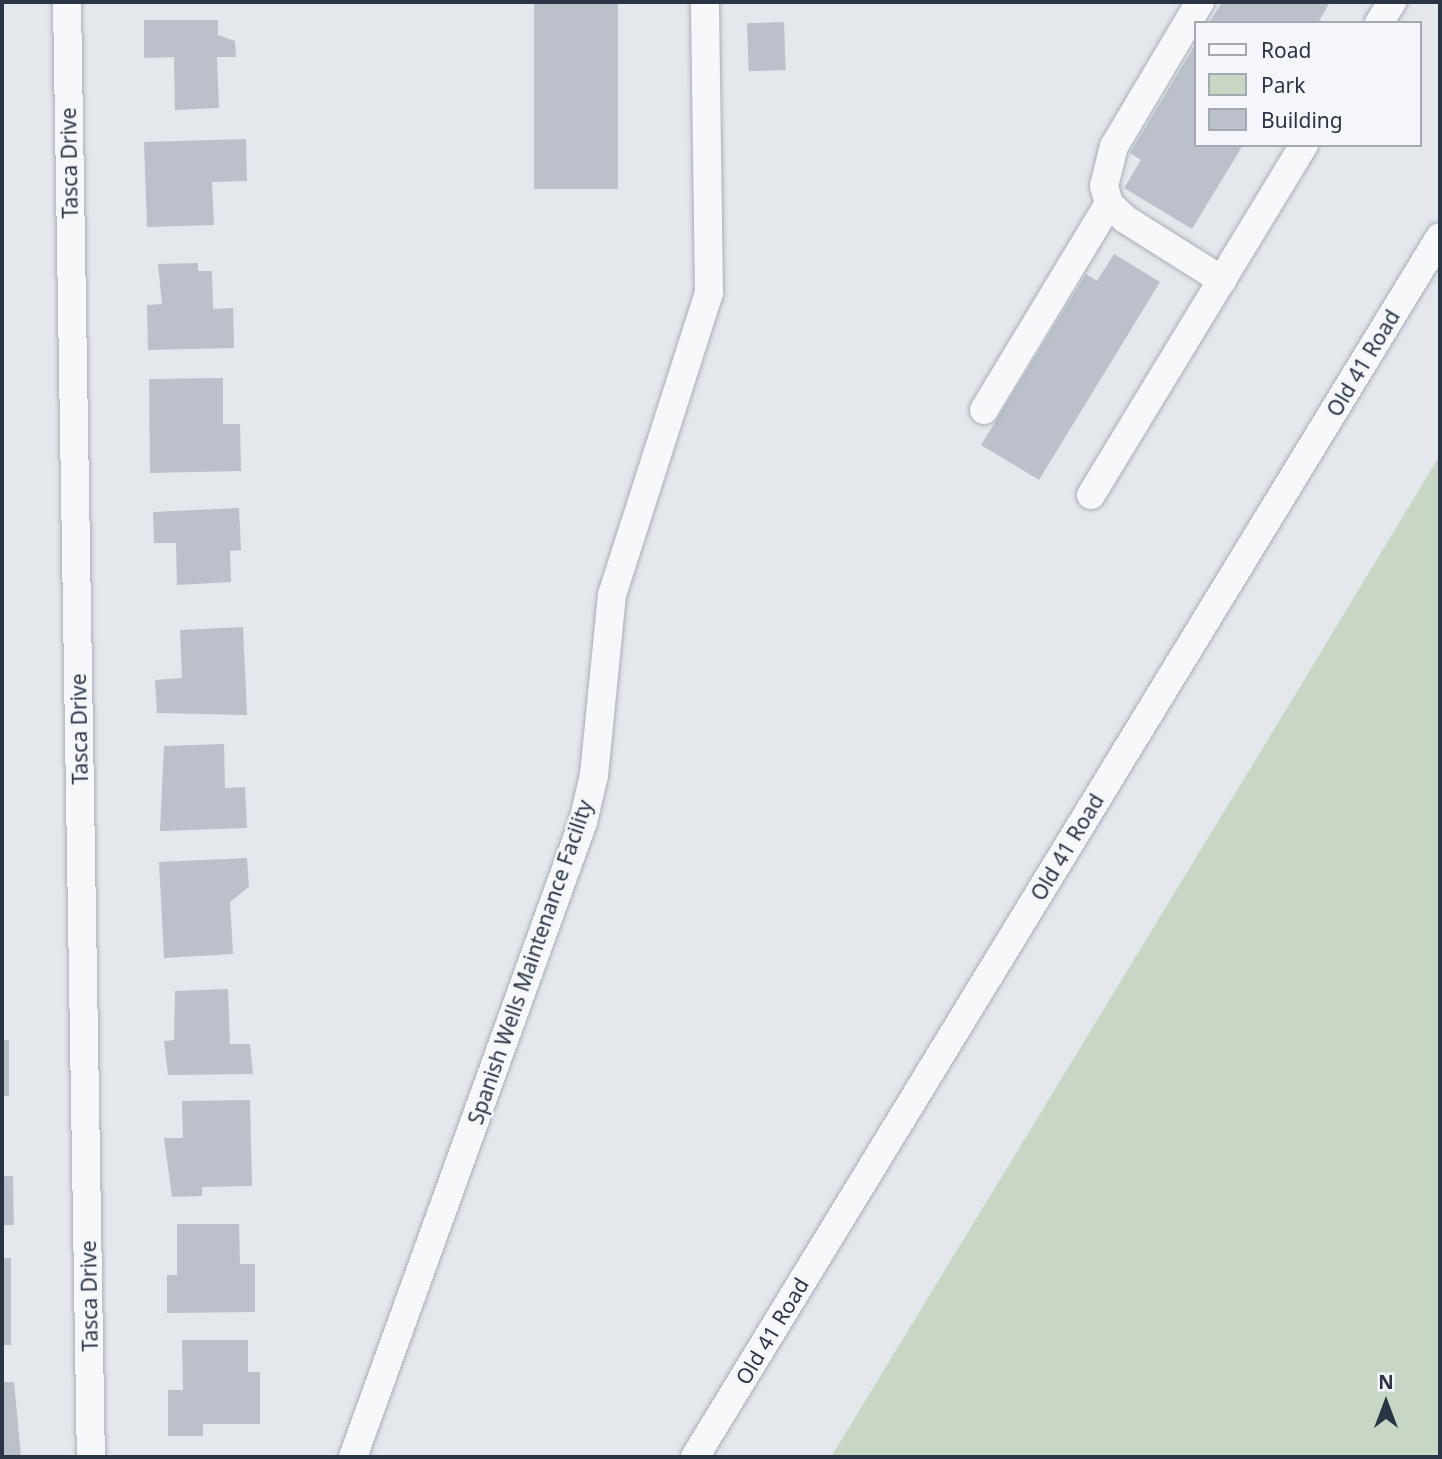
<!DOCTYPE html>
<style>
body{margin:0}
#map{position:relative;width:1442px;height:1459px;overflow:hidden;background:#e4e7ec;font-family:"Noto Sans",sans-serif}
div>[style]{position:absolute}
.green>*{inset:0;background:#c9d6c5}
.building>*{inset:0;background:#bbc0ca;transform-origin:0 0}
.roads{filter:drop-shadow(0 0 2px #a9aeb7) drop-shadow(0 0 2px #a9aeb7)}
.minor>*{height:28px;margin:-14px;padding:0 14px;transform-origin:14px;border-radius:14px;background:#f7f8fa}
span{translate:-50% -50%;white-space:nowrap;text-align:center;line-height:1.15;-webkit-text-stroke:5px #f4f6f9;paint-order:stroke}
.street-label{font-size:21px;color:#2b3445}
.frame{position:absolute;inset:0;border:4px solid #2b3445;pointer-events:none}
.legend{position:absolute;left:1194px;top:21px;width:228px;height:126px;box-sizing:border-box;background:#f4f6f9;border:2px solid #a4a8b1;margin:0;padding:9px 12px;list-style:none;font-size:21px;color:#2b3445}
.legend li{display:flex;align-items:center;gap:14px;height:35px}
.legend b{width:35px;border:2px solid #a4a8b1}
.north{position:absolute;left:1351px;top:1368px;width:70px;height:70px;-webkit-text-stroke:5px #f4f6f9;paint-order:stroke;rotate:0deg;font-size:19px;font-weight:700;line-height:28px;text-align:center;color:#2b3445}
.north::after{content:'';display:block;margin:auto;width:24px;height:32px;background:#2b3445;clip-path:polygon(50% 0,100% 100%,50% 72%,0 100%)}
</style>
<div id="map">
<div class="green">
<div style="clip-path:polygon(1440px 455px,1440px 1457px,831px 1457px,1295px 695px)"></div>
</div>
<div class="building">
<div style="left:534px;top:2px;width:84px;height:187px"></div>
<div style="clip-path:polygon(1222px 2px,1330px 2px,1318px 23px,1209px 23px)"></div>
<div style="clip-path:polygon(144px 20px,218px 20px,218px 35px,235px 41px,236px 57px,217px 57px,219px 108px,175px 110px,174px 57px,144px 58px)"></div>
<div style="left:784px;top:22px;width:48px;height:37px;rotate:88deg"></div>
<div style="clip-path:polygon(1195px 45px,1195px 145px,1243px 145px,1192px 229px,1124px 188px,1141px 160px,1130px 153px)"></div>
<div style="clip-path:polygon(246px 139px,247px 181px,212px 182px,214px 225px,147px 227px,144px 142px)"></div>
<div style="clip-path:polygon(1114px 254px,1160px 282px,1039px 480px,981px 445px,1086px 274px,1097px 281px)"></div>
<div style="clip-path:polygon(198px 263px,198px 271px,212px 271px,213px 309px,233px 308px,234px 348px,148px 350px,147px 305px,162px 304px,158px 264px)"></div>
<div style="clip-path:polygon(223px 378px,223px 424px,240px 424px,241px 471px,150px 473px,149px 379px)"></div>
<div style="clip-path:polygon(239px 508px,241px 550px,230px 551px,231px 582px,177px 585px,176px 543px,154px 543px,153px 512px)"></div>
<div style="clip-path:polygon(243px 627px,247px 715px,157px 713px,155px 680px,182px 678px,180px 630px)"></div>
<div style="clip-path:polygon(224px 744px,225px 788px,245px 787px,247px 828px,160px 831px,164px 746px)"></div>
<div style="clip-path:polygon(247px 858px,249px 887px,230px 902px,233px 954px,164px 958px,159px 862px)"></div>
<div style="clip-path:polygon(228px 989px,230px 1044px,250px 1044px,253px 1074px,168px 1075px,164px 1041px,174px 1040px,175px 991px)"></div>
<div style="left:2px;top:1040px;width:7px;height:56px"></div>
<div style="clip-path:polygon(250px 1100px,252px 1186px,202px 1187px,202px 1196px,172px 1197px,164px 1138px,183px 1138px,182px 1101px)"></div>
<div style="left:13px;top:1176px;width:49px;height:11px;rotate:89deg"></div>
<div style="clip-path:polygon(177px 1224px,239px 1224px,240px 1264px,255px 1264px,255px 1312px,167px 1313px,167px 1275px,177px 1275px)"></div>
<div style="left:2px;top:1258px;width:9px;height:87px"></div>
<div style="clip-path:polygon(182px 1340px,248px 1340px,248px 1372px,260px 1372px,260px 1424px,203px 1424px,203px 1436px,168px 1436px,168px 1390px,183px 1390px)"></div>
<div style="clip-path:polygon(2px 1382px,14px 1382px,21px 1457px,2px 1457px)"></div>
</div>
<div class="roads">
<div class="minor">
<div style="left:67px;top:2px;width:1455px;rotate:89.06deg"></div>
<div style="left:1200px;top:2px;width:168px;rotate:120.8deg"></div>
<div style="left:1114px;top:146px;width:41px;rotate:104deg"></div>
<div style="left:1104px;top:186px;width:19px;rotate:74deg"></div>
<div style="left:1109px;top:204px;width:22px;rotate:43deg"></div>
<div style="left:1125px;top:219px;width:115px;rotate:32.2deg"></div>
<div style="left:1379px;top:23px;width:25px;rotate:-58deg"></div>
<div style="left:984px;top:410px;width:241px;rotate:-58.8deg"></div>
<div style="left:1091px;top:495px;width:410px;rotate:-58.7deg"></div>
<div style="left:353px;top:1457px;width:675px;rotate:-70.09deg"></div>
<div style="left:583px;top:822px;width:48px;rotate:-76.8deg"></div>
<div style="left:594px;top:775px;width:181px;rotate:-84.3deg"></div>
<div style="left:612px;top:595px;width:317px;rotate:-72.2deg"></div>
<div style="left:709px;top:293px;width:291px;rotate:-90.8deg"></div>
<div style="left:695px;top:1457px;width:1429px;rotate:-58.59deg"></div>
</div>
</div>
<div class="street-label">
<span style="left:69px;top:163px;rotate:-91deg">Tasca Drive</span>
<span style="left:1363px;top:363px;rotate:-59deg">Old 41 Road</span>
<span style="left:79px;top:729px;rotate:-91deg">Tasca Drive</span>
<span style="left:1067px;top:847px;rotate:-59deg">Old 41 Road</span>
<span style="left:530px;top:962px;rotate:-71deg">Spanish Wells Maintenance Facility</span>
<span style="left:89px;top:1296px;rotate:-91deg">Tasca Drive</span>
<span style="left:772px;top:1331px;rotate:-59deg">Old 41 Road</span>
</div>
<div class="frame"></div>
<ul class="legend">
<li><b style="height:9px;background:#f7f8fa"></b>Road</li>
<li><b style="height:19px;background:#c9d6c5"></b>Park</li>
<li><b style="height:19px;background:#bbc0ca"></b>Building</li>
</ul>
<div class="north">N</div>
</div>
